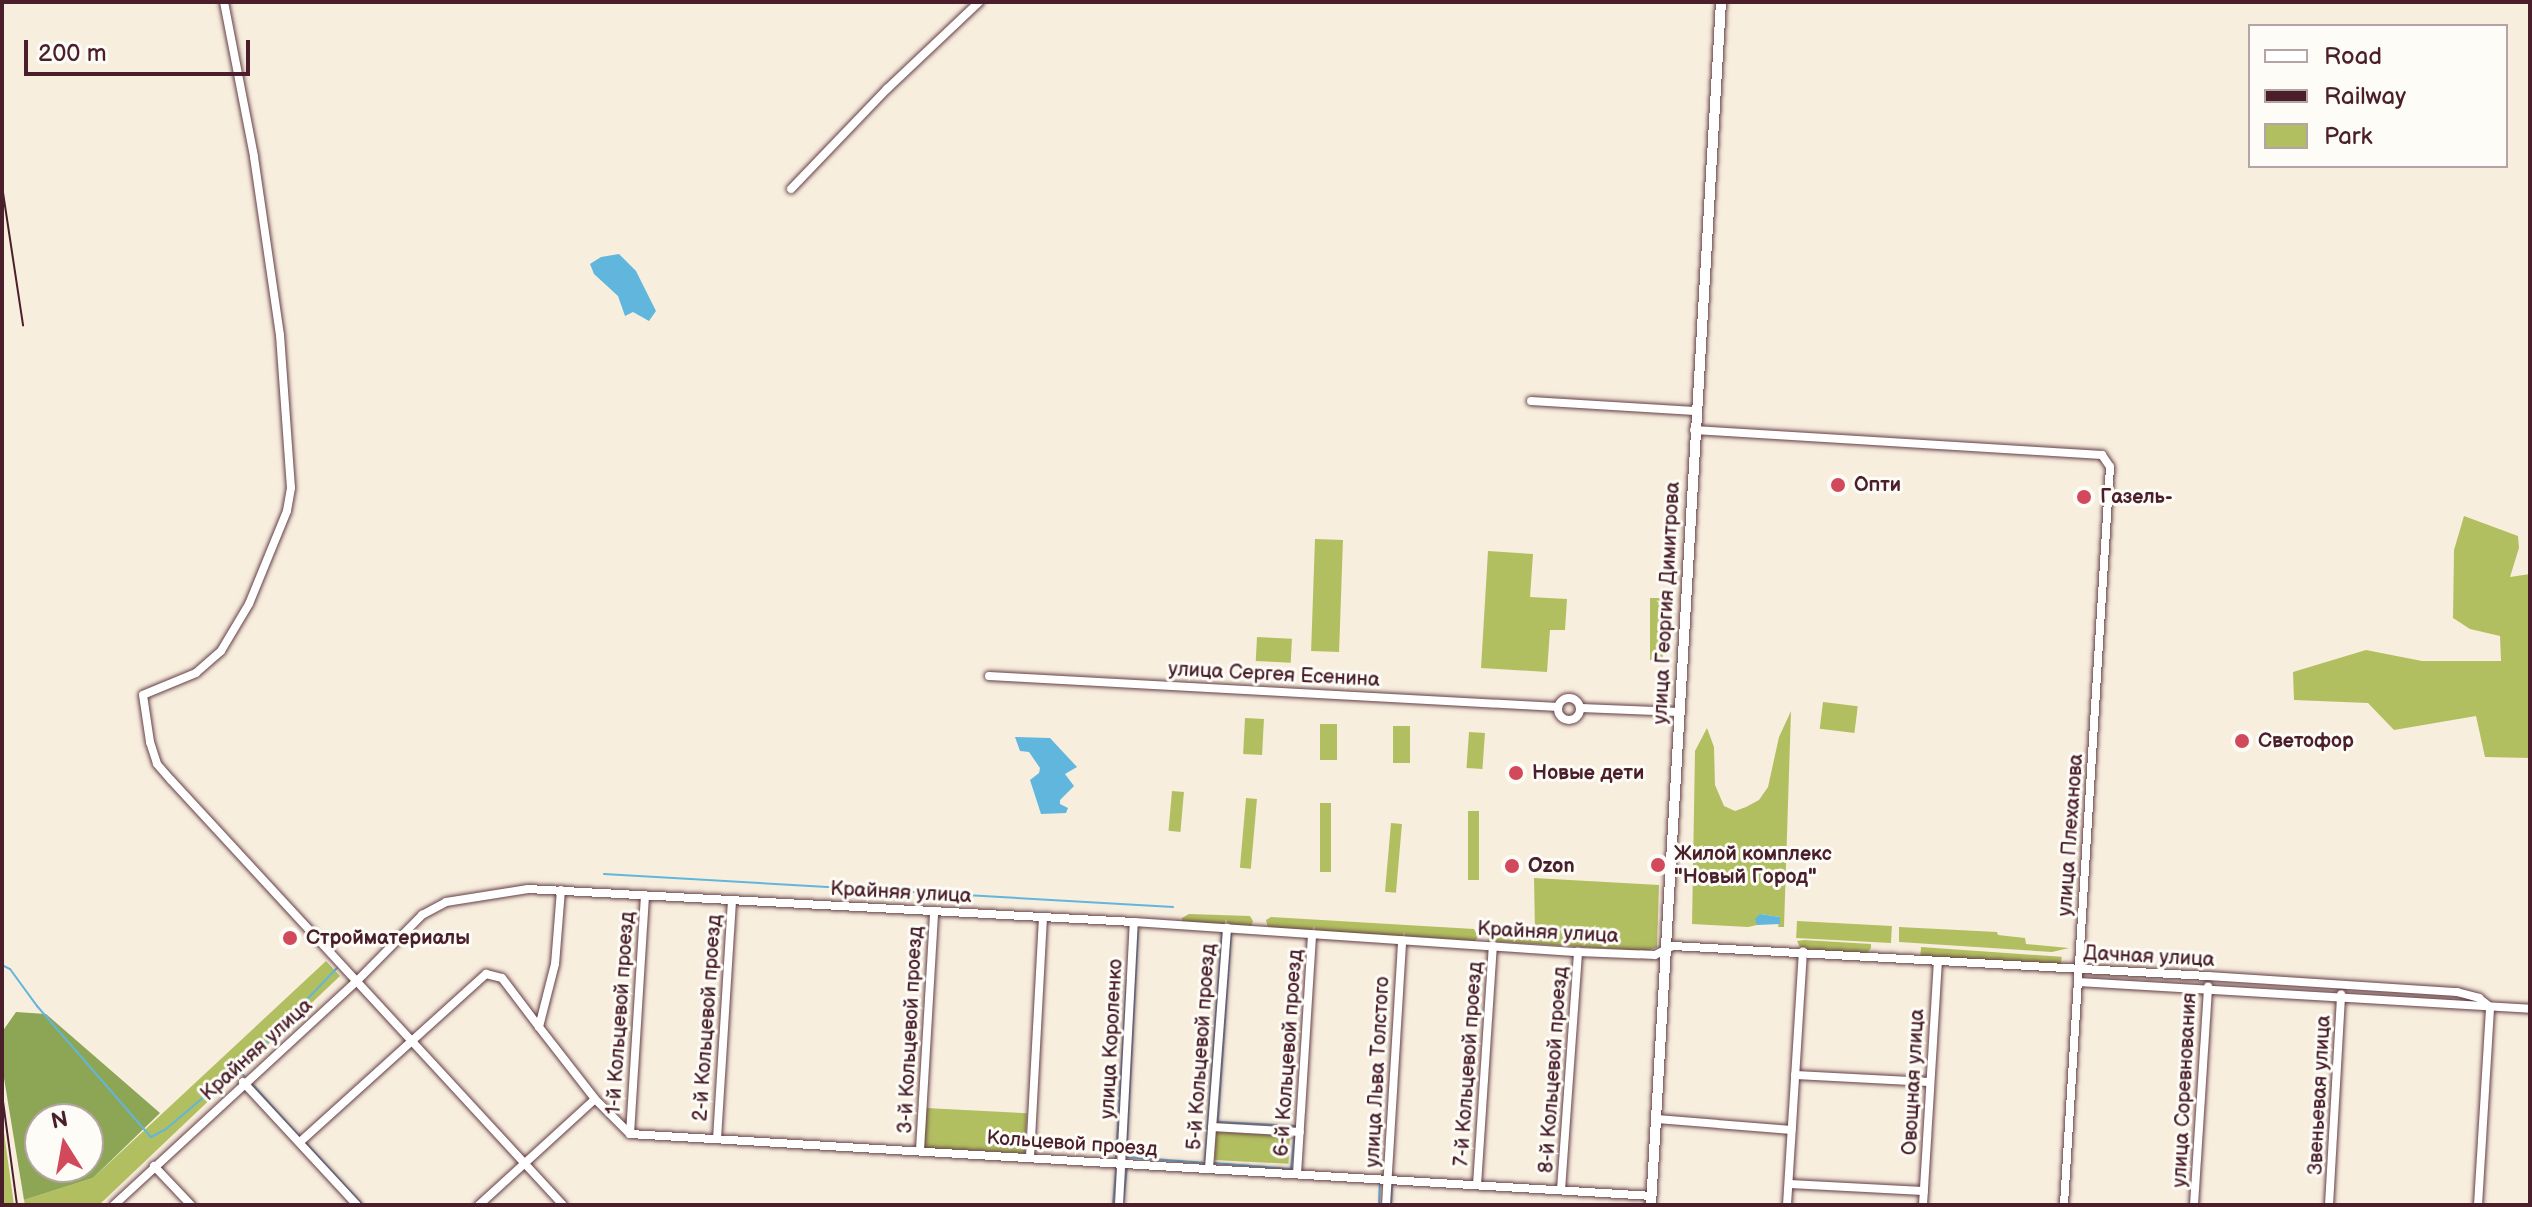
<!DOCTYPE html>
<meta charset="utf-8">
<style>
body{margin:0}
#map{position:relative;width:2532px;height:1207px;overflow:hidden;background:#f8eede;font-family:"Balsamiq Sans",sans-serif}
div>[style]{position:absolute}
.green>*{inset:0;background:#b2bf60;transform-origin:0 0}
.forest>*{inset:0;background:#8da656}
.water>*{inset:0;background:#61b6de}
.stream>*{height:2px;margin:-1px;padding:0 1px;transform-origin:1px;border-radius:1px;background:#61b6de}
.roads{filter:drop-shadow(0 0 2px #643e46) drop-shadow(0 0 2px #643e46)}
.minor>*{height:8px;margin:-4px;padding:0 4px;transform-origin:4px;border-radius:4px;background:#fff}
.minor>.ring{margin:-4px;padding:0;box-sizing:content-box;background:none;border:8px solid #fff;border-radius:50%}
.tertiary>*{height:10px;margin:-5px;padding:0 5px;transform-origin:5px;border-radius:5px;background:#fff}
.rail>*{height:2px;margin:-1px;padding:0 1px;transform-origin:1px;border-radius:1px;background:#4a1f2b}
.dots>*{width:22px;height:22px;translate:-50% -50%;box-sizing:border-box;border:4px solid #fdfcf7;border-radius:50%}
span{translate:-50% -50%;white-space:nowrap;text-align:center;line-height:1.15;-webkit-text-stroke:6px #fdfcf7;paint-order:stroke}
.poi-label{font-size:20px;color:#4a1f2b;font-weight:700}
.left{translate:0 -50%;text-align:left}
.street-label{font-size:20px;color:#4a1f2b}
.frame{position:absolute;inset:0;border:4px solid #4a1f2b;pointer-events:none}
.legend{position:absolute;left:2248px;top:24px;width:260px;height:144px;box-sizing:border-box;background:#fdfcf7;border:2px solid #b5a4a5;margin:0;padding:10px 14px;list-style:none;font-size:24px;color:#4a1f2b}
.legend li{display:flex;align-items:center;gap:16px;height:40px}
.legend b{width:40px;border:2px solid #b5a4a5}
.north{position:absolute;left:24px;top:1103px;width:80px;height:80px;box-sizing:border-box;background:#fdfcf7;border:2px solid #b5a4a5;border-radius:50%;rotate:349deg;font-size:22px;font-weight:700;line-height:32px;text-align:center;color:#4a1f2b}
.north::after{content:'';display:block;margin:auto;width:28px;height:36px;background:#d1495b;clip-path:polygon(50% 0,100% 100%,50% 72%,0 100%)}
.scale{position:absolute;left:24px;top:40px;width:226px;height:36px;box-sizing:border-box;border:4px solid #4a1f2b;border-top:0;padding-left:10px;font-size:24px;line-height:28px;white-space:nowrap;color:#4a1f2b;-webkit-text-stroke:6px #fdfcf7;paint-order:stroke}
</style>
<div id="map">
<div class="green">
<div style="clip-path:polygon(2464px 516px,2518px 536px,2519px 548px,2510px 577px,2530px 574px,2530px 758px,2485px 757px,2476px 716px,2394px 730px,2368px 703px,2294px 700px,2293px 672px,2366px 650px,2422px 661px,2501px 661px,2500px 636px,2470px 629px,2453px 618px,2454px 550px)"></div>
<div style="left:1315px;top:539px;width:28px;height:112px;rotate:2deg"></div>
<div style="clip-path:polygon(1488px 551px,1533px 554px,1530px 597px,1567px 599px,1565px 630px,1550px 630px,1547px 672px,1481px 668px)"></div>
<div style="left:1650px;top:598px;width:13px;height:62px"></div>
<div style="left:1257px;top:637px;width:35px;height:24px;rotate:3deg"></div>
<div style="left:1823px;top:702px;width:35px;height:27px;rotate:7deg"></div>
<div style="clip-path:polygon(1791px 711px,1784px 927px,1778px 927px,1780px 917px,1760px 914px,1757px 925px,1748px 927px,1692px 924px,1695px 751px,1707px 728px,1714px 747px,1715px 785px,1724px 806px,1735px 811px,1746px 807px,1759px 800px,1768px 787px,1779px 737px)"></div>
<div style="left:1245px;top:718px;width:19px;height:36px;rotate:3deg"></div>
<div style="left:1320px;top:724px;width:17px;height:36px"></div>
<div style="left:1393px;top:726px;width:17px;height:37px"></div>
<div style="left:1469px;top:732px;width:16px;height:36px;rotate:4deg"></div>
<div style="left:1172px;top:791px;width:12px;height:40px;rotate:5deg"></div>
<div style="left:1246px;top:798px;width:11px;height:70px;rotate:5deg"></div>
<div style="left:1320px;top:803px;width:11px;height:69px"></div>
<div style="left:1468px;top:811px;width:11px;height:69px"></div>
<div style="left:1391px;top:823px;width:11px;height:69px;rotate:5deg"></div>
<div style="clip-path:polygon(1534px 878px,1659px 885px,1657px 947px,1647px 951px,1488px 941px,1487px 933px,1491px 929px,1535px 932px)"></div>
<div style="clip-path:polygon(1189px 914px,1250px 916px,1253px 921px,1251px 927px,1228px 926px,1226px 919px,1224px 926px,1182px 923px,1182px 918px)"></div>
<div style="clip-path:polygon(1271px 917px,1474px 929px,1478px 937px,1475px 941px,1405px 936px,1404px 932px,1403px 936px,1315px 931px,1314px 926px,1312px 931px,1268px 928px,1266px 920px)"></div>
<div style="left:1797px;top:921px;width:95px;height:17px;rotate:3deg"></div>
<div style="clip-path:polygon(1899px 927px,1997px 932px,1998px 935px,2025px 938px,2026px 944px,2069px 948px,2052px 952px,1899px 942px)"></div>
<div style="clip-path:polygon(1804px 940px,1871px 944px,1871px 948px,1867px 953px,1801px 949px,1797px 941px)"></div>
<div style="left:1921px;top:947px;width:141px;height:10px;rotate:4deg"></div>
<div style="clip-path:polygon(326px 961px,340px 976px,99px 1205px,25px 1205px,24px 1200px,93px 1178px)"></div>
<div style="left:926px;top:1108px;width:101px;height:40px;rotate:3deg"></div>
<div style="clip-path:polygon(2px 1118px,14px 1205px,2px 1205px)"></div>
<div style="left:1216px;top:1132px;width:74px;height:28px;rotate:3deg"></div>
</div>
<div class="forest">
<div style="clip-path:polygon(evenodd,16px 1012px,46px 1014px,160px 1113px,93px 1178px,24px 1200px,2px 1066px,2px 1032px,16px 1012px,40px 1119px,88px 1119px,88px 1167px,40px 1167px,40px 1119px)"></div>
</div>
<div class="water">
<div style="clip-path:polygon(619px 254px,636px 271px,656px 311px,649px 321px,633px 312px,625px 316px,618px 296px,594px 274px,590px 264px,601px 257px)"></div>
<div style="clip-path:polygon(1015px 737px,1050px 738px,1077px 767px,1065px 774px,1074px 786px,1060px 800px,1060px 804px,1068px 808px,1066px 813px,1041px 814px,1030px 780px,1039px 773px,1040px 768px,1029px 752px,1020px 751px)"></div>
<div style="clip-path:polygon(1760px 914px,1780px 917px,1780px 924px,1757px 925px,1755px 919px)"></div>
</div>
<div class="stream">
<div style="left:604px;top:874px;width:570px;rotate:3.32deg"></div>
<div style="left:1138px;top:931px;width:226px;rotate:93deg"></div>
<div style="left:1126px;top:1157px;width:81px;rotate:4.2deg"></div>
<div style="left:1231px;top:934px;width:188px;rotate:94deg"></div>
<div style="left:1218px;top:1122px;width:77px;rotate:3deg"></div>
<div style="left:1295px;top:1126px;width:4px;rotate:90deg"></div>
<div style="left:2px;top:965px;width:9px;rotate:27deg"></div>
<div style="left:10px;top:969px;width:46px;rotate:53.9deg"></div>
<div style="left:37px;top:1006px;width:174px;rotate:49deg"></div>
<div style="left:151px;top:1137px;width:17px;rotate:-28deg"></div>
<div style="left:166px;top:1129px;width:118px;rotate:-40.2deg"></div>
<div style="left:256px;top:1053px;width:117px;rotate:-46.4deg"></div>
<div style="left:238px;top:1069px;width:9px;rotate:49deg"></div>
<div style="left:253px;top:1085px;width:70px;rotate:47.9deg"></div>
<div style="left:306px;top:1143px;width:84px;rotate:47.4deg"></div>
<div style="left:1116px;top:1158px;width:178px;rotate:-86.5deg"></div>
<div style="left:1205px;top:1160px;width:227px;rotate:-85.7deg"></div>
<div style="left:1213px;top:1163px;width:78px;rotate:4.4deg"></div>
<div style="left:1291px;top:1169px;width:36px;rotate:-84deg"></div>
<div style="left:1113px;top:1205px;width:38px;rotate:-85deg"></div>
<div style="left:1123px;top:1205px;width:38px;rotate:-84deg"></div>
<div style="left:1379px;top:1205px;width:23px;rotate:-88deg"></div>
<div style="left:1391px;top:1205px;width:21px;rotate:-87deg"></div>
</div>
<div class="roads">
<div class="minor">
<div style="left:224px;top:2px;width:158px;rotate:79deg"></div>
<div style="left:254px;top:157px;width:180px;rotate:81.7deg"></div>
<div style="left:280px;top:335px;width:153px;rotate:85.9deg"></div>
<div style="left:291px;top:488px;width:23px;rotate:100deg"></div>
<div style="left:287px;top:511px;width:100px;rotate:112.2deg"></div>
<div style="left:249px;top:604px;width:55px;rotate:120.8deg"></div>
<div style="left:221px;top:651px;width:33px;rotate:139deg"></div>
<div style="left:196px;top:673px;width:57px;rotate:157.5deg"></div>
<div style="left:143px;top:695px;width:48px;rotate:81.5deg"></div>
<div style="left:150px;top:742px;width:23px;rotate:72deg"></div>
<div style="left:157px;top:764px;width:21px;rotate:49deg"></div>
<div style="left:171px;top:780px;width:578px;rotate:47.31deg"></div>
<div style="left:791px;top:189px;width:139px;rotate:-46.2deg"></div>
<div style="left:887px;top:89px;width:127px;rotate:-43.4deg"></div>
<div style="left:1531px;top:401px;width:164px;rotate:3.5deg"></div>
<div style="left:1694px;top:430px;width:409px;rotate:3.5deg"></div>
<div style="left:2102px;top:455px;width:14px;rotate:56deg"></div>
<div style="left:2110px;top:467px;width:739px;rotate:93.57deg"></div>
<div style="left:989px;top:676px;width:570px;rotate:3.12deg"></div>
<div class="ring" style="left:1558px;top:698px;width:14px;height:14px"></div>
<div style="left:1581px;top:708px;width:99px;rotate:2.3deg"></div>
<div style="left:561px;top:890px;width:74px;rotate:94.6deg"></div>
<div style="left:555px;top:964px;width:65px;rotate:104.3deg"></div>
<div style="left:539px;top:1027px;width:91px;rotate:52.1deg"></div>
<div style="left:595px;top:1099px;width:49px;rotate:45deg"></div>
<div style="left:630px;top:1134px;width:1024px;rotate:3.47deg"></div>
<div style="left:2078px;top:982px;width:453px;rotate:3.4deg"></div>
<div style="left:1795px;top:1075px;width:135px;rotate:3deg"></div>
<div style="left:243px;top:1082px;width:168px;rotate:47.2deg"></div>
<div style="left:1657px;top:1119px;width:135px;rotate:4.7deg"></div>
<div style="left:1212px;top:1127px;width:88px;rotate:3.3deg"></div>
<div style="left:630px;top:1134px;width:239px;rotate:-86.4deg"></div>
<div style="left:717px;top:1139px;width:239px;rotate:-86.4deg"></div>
<div style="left:300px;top:1142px;width:251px;rotate:-42.1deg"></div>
<div style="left:486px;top:974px;width:16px;rotate:14deg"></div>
<div style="left:502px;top:978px;width:61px;rotate:52.9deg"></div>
<div style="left:920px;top:1150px;width:239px;rotate:-86.6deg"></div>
<div style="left:1030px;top:1157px;width:240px;rotate:-86.9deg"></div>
<div style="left:154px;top:1166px;width:54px;rotate:46.5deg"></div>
<div style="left:1209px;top:1168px;width:241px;rotate:-85.7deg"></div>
<div style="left:1297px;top:1174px;width:240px;rotate:-86.4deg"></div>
<div style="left:1789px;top:1184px;width:135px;rotate:3deg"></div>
<div style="left:1477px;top:1185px;width:240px;rotate:-86.2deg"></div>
<div style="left:1561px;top:1190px;width:239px;rotate:-85.9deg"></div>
<div style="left:114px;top:1205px;width:330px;rotate:-42.7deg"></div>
<div style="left:357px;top:981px;width:93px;rotate:-45.4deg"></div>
<div style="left:422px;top:915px;width:27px;rotate:-28deg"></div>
<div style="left:446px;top:902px;width:83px;rotate:-9deg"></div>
<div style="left:528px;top:889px;width:607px;rotate:3.12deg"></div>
<div style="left:1134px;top:922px;width:445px;rotate:3.9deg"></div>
<div style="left:1578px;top:952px;width:77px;rotate:2.2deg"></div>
<div style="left:1655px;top:955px;width:20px;rotate:-27deg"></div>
<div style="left:1673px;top:946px;width:536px;rotate:3.21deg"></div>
<div style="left:2208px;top:976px;width:250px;rotate:3.7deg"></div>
<div style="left:2457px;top:992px;width:23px;rotate:15deg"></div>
<div style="left:2479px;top:998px;width:14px;rotate:39deg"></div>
<div style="left:479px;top:1205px;width:157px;rotate:-42.4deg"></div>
<div style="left:1119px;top:1205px;width:283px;rotate:-87deg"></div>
<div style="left:1386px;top:1205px;width:265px;rotate:-86.5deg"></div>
<div style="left:1787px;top:1205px;width:254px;rotate:-86.4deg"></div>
<div style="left:1923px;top:1205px;width:244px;rotate:-86.5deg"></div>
<div style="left:2194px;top:1205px;width:219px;rotate:-86.3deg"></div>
<div style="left:2329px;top:1205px;width:211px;rotate:-86.7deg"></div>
<div style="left:2478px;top:1205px;width:198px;rotate:-86.5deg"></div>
</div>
<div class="tertiary">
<div style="left:1651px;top:1205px;width:1205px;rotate:-86.67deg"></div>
</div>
</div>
<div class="rail">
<div style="left:2px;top:186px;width:141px;rotate:81.4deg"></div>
<div style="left:2px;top:1094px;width:112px;rotate:82.3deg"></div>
</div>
<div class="dots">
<div style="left:1838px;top:485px;background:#d1495b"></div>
<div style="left:2084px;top:497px;background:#d1495b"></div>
<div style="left:2242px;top:741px;background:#d1495b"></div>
<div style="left:1516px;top:773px;background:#d1495b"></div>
<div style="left:1658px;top:865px;background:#d1495b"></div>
<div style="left:1512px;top:866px;background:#d1495b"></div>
<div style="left:290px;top:938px;background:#d1495b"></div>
</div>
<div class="poi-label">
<span class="left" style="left:1854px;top:485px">Опти</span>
<span class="left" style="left:2100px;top:497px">Газель-</span>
<span class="left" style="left:2258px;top:741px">Светофор</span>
<span class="left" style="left:1532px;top:773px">Новые дети</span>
<span class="left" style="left:1674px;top:866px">Жилой комплекс<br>"Новый Город"</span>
<span class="left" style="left:1528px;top:866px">Ozon</span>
<span class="left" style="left:306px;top:938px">Стройматериалы</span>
</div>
<div class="street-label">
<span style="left:1667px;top:603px;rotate:-87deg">улица Георгия Димитрова</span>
<span style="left:1274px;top:675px;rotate:3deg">улица Сергея Есенина</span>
<span style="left:2071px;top:835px;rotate:-86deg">улица Плеханова</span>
<span style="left:901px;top:893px;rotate:3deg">Крайняя улица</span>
<span style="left:1548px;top:933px;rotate:3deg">Крайняя улица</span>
<span style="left:2149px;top:957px;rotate:3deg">Дачная улица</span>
<span style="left:621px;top:1013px;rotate:-86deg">1-й Кольцевой проезд</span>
<span style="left:708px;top:1018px;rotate:-86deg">2-й Кольцевой проезд</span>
<span style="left:911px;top:1030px;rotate:-87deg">3-й Кольцевой проезд</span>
<span style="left:1112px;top:1039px;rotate:-87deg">улица Короленко</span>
<span style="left:1202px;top:1047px;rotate:-86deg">5-й Кольцевой проезд</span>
<span style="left:257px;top:1050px;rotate:-42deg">Крайняя улица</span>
<span style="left:1289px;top:1053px;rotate:-86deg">6-й Кольцевой проезд</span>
<span style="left:1469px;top:1064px;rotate:-86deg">7-й Кольцевой проезд</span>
<span style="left:1554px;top:1070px;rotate:-86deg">8-й Кольцевой проезд</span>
<span style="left:1378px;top:1072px;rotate:-87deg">улица Льва Толстого</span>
<span style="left:1914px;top:1082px;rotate:-87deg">Овощная улица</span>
<span style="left:2185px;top:1090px;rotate:-87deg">улица Соревнования</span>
<span style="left:2320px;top:1095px;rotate:-87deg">Звеньевая улица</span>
<span style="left:1072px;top:1144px;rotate:4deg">Кольцевой проезд</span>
</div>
<div class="frame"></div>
<ul class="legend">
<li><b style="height:10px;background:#fff"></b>Road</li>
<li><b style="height:10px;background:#4a1f2b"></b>Railway</li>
<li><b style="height:22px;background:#b2bf60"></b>Park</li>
</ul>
<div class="north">N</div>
<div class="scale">200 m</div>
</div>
